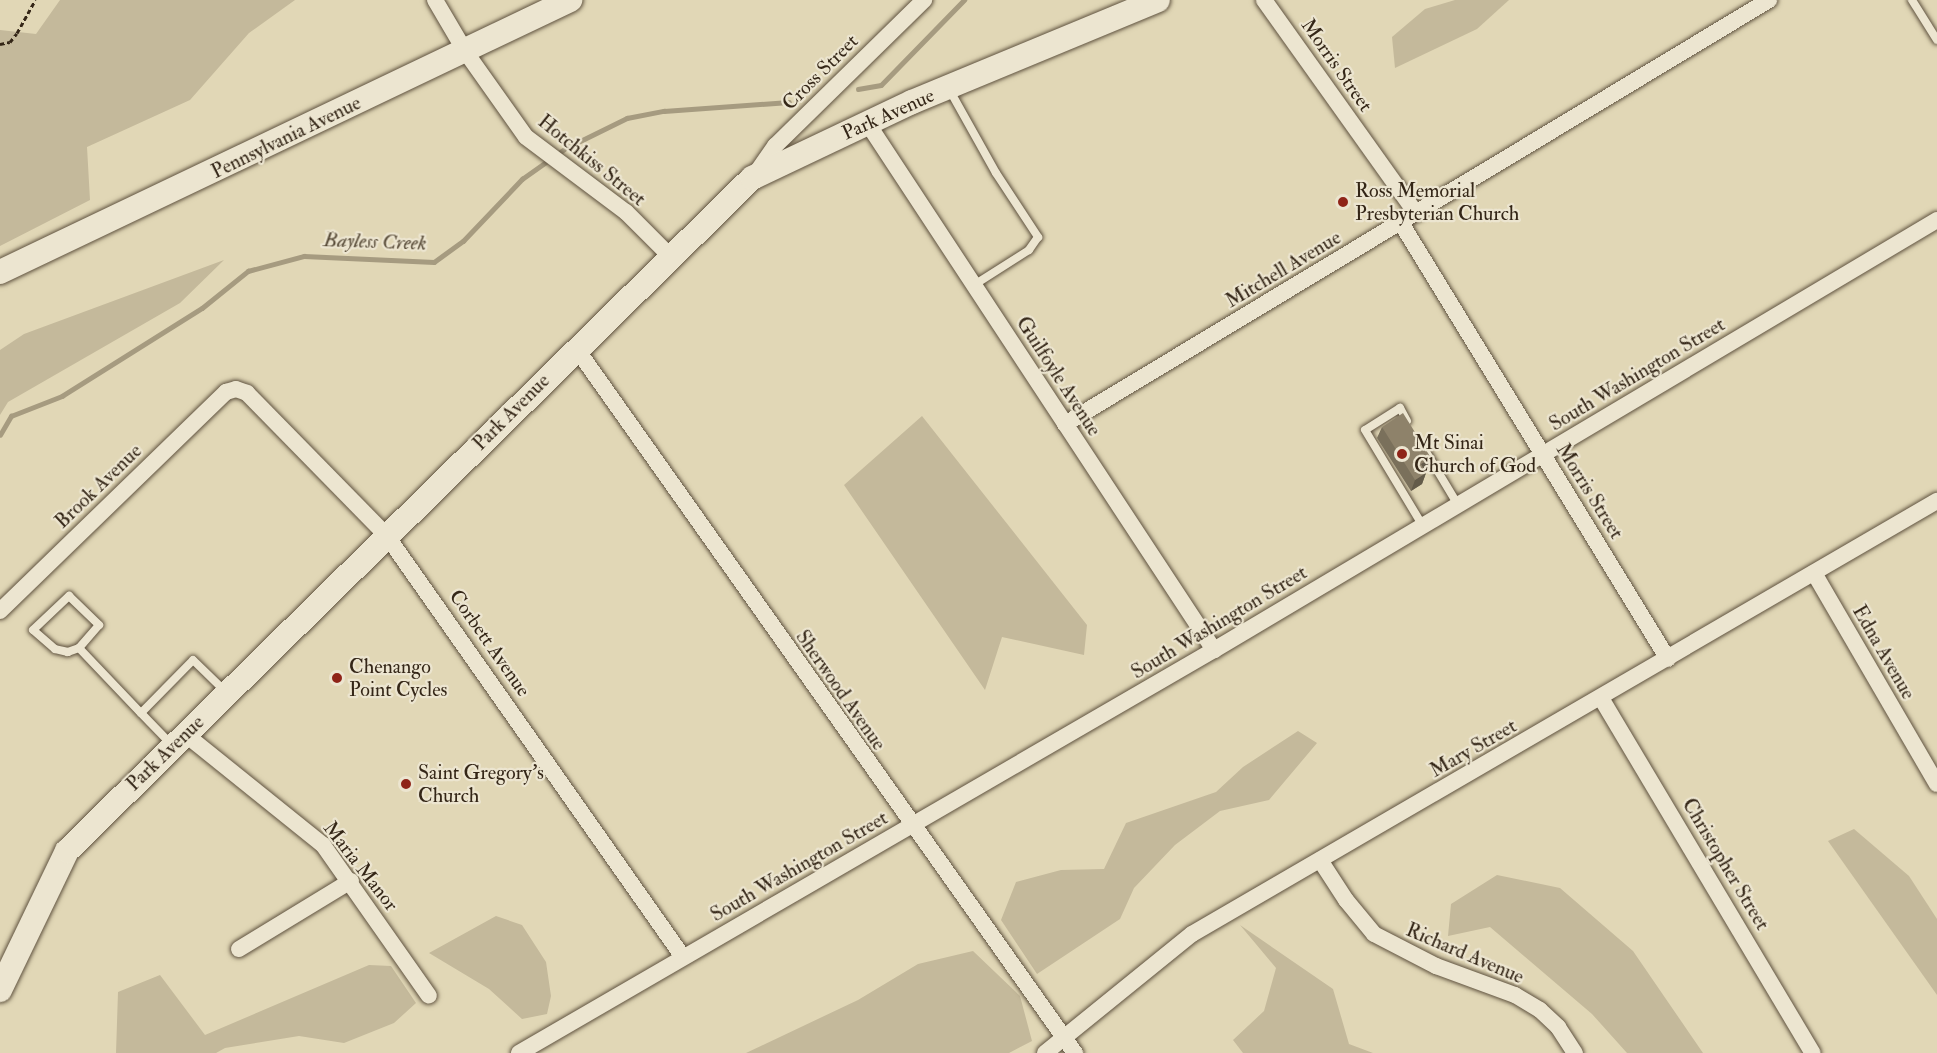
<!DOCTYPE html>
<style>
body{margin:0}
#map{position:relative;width:1937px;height:1053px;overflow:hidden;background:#e1d7b6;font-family:"IM FELL Double Pica",serif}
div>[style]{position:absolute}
.green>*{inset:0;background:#c4b99b}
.stream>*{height:4.5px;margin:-2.25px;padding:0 2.25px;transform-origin:2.25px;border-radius:2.25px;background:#a69b80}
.path>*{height:3px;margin-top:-1.5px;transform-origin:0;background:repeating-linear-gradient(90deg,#342617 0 4.5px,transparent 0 7.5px)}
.roads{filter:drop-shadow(0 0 2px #5f523f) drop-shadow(0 0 2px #5f523f)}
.lane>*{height:8px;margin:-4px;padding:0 4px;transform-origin:4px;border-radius:4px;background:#ece5d0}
.street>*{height:16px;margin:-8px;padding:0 8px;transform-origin:8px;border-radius:8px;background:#ece5d0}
.secondary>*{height:24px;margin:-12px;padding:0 12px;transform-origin:12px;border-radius:12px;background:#ece5d0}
.wall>*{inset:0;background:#7a705b}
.shaded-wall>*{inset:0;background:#635b4a}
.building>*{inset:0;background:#8e826a}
.dots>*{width:16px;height:16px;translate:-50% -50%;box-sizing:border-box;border:3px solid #ece5d0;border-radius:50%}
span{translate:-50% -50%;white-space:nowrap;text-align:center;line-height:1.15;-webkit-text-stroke:4.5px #ece5d0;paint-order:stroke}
.street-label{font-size:20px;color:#342617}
.poi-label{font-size:20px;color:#342617}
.left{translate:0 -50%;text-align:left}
.water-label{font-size:21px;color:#564936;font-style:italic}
</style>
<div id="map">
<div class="green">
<div style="clip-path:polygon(60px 0,295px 0,249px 33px,190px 100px,87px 147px,90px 200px,0 246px,0 30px,36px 34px)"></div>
<div style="clip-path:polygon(1455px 0,1509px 0,1477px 29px,1395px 68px,1392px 37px,1425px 9px)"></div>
<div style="clip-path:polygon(224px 260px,180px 303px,8px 402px,0 415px,0 350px,24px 334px)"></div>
<div style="clip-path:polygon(922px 416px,1087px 625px,1084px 655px,1002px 637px,985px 690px,844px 485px)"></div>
<div style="clip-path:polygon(1298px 731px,1317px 743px,1269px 800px,1220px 811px,1175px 845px,1134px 888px,1120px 919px,1037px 974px,1001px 920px,1016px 882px,1061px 870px,1104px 869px,1126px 823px,1216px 792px,1243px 767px)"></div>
<div style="clip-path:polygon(1854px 829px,1909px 876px,1937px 919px,1937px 995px,1828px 841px)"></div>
<div style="clip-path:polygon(1497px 875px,1560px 888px,1633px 951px,1703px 1053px,1627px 1053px,1592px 1014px,1490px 927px,1448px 936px,1451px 904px)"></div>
<div style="clip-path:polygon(496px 916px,522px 925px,546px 962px,551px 996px,547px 1014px,522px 1019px,489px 989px,429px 953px)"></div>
<div style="clip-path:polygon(1240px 925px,1333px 989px,1349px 1044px,1373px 1053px,1243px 1053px,1233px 1040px,1264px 1011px,1276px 968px)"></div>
<div style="clip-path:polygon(973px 951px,1020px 996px,1032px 1041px,1009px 1053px,746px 1053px,858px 1000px,918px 964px)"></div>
<div style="clip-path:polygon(369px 965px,391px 966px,416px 1003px,394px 1023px,344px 1043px,299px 1036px,225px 1048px,216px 1053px,116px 1053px,118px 992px,160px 975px,205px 1035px)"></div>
</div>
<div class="stream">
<div style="left:858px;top:89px;width:23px;rotate:-10deg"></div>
<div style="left:881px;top:85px;width:119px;rotate:-45.7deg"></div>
<div style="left:0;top:435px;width:22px;rotate:-60deg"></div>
<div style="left:11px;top:416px;width:55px;rotate:-21.4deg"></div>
<div style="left:62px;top:396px;width:165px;rotate:-32.2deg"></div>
<div style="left:202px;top:308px;width:59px;rotate:-38.8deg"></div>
<div style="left:248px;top:271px;width:58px;rotate:-15deg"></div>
<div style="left:304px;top:256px;width:130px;rotate:2.6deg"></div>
<div style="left:434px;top:262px;width:36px;rotate:-36deg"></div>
<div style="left:463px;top:241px;width:86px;rotate:-46.4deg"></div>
<div style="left:522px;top:179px;width:54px;rotate:-35.2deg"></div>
<div style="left:566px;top:148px;width:68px;rotate:-26.2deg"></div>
<div style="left:627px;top:118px;width:38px;rotate:-11deg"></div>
<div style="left:664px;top:111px;width:125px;rotate:-4.1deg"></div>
</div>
<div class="path">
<div style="left:0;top:44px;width:10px;rotate:-11deg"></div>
<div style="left:10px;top:42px;width:11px;rotate:-52deg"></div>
<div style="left:17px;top:33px;width:38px;rotate:-61deg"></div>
</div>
<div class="roads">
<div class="lane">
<div style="left:1912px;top:0;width:47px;rotate:58deg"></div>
<div style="left:949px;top:89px;width:96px;rotate:60.8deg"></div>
<div style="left:996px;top:173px;width:77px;rotate:56.7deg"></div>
<div style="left:1038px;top:237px;width:16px;rotate:125deg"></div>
<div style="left:1029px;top:250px;width:65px;rotate:147.5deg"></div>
<div style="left:1407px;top:421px;width:15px;rotate:-118deg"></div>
<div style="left:1400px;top:408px;width:41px;rotate:147.8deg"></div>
<div style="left:1365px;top:430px;width:112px;rotate:58.9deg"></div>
<div style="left:1425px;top:450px;width:64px;rotate:59deg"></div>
<div style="left:69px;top:596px;width:42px;rotate:44deg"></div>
<div style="left:99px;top:625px;width:30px;rotate:131deg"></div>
<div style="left:79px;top:648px;width:12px;rotate:160deg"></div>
<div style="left:68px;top:652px;width:13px;rotate:-167deg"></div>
<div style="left:55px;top:649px;width:29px;rotate:-139deg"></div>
<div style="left:33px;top:630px;width:50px;rotate:-43.4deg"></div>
<div style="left:79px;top:648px;width:90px;rotate:46.4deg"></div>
<div style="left:171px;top:744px;width:43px;rotate:-134.1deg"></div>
<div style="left:141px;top:713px;width:74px;rotate:-45.5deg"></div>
<div style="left:193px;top:660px;width:46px;rotate:44.1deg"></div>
</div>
<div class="street">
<div style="left:435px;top:0;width:59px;rotate:59.5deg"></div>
<div style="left:465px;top:51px;width:105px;rotate:54.7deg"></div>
<div style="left:526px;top:137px;width:125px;rotate:36.9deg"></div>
<div style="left:626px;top:212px;width:62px;rotate:45deg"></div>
<div style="left:1264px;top:0;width:262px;rotate:54.5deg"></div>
<div style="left:868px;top:124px;width:630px;rotate:56.66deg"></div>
<div style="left:754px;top:176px;width:37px;rotate:-55deg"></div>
<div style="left:775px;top:146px;width:209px;rotate:-44.4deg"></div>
<div style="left:1401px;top:223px;width:511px;rotate:58.52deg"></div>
<div style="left:576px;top:348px;width:864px;rotate:54.71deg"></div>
<div style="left:1065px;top:424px;width:822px;rotate:-31.06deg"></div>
<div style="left:1814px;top:573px;width:244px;rotate:59.8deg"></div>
<div style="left:0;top:611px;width:315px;rotate:-44.1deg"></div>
<div style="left:226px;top:392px;width:10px;rotate:-17deg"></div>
<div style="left:236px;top:389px;width:12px;rotate:20deg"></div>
<div style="left:247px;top:393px;width:200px;rotate:45.6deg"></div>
<div style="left:387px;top:536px;width:515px;rotate:54.89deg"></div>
<div style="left:1601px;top:698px;width:413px;rotate:59.2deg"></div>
<div style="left:185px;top:734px;width:177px;rotate:38.8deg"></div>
<div style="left:323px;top:845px;width:184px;rotate:54.9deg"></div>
<div style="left:1320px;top:860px;width:48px;rotate:57deg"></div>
<div style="left:1346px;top:900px;width:44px;rotate:50.5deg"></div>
<div style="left:1374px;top:934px;width:70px;rotate:27.3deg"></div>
<div style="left:1436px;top:966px;width:84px;rotate:20.2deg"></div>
<div style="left:1515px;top:995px;width:29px;rotate:31deg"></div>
<div style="left:1540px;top:1010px;width:25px;rotate:43deg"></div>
<div style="left:1558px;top:1027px;width:31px;rotate:57deg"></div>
<div style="left:239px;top:949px;width:131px;rotate:-31.3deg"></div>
<div style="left:519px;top:1053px;width:803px;rotate:-30.11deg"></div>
<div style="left:1214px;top:650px;width:841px;rotate:-30.74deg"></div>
<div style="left:1045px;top:1053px;width:189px;rotate:-39deg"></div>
<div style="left:1192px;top:934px;width:862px;rotate:-30.17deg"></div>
</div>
<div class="secondary">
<div style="left:0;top:272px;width:632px;rotate:-25.51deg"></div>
<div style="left:0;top:990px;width:154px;rotate:-64.3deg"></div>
<div style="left:67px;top:851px;width:960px;rotate:-44.49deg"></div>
<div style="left:752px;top:178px;width:177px;rotate:-25.4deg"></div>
<div style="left:912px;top:102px;width:266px;rotate:-22.5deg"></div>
</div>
</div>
<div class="wall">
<div style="clip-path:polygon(1382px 427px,1431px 458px,1427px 469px,1425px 471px,1426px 473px,1422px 484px,1411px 491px,1377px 438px)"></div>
</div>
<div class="shaded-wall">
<div style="clip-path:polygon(1431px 458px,1427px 469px,1417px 476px,1421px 464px)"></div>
<div style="clip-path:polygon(1426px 473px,1422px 484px,1411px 491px,1415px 480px)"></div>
</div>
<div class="building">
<div style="clip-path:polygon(1403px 413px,1431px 458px,1421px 464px,1426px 473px,1415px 480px,1382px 427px)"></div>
</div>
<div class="dots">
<div style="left:1343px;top:202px;background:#8f2418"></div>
<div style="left:1402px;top:454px;background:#8f2418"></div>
<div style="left:337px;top:678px;background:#8f2418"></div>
<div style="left:406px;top:784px;background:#8f2418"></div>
</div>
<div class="street-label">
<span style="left:1337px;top:65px;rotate:55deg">Morris Street</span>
<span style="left:820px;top:72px;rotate:-45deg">Cross Street</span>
<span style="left:888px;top:114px;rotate:-24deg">Park Avenue</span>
<span style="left:286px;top:137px;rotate:-26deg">Pennsylvania Avenue</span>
<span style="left:592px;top:160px;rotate:39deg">Hotchkiss Street</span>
<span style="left:1283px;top:269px;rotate:-31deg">Mitchell Avenue</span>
<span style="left:1637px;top:374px;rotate:-31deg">South Washington Street</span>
<span style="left:1059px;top:376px;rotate:57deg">Guilfoyle Avenue</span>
<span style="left:511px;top:412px;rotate:-45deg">Park Avenue</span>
<span style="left:98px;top:486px;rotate:-44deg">Brook Avenue</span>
<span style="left:1590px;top:491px;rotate:58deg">Morris Street</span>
<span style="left:1219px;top:622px;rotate:-31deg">South Washington Street</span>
<span style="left:490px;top:643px;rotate:55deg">Corbett Avenue</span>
<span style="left:1884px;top:652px;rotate:60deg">Edna Avenue</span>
<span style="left:841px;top:690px;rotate:55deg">Sherwood Avenue</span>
<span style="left:1473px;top:748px;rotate:-30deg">Mary Street</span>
<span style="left:165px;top:753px;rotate:-44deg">Park Avenue</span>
<span style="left:1726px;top:864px;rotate:59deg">Christopher Street</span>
<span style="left:361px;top:866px;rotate:52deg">Maria Manor</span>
<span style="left:799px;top:866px;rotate:-30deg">South Washington Street</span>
<span style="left:1465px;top:953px;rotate:23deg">Richard Avenue</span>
</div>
<div class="poi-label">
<span class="left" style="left:1355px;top:202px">Ross Memorial<br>Presbyterian Church</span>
<span class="left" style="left:1414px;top:454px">Mt Sinai<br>Church of God</span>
<span class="left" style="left:349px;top:678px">Chenango<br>Point Cycles</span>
<span class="left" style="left:418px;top:784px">Saint Gregory's<br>Church</span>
</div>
<div class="water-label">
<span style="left:375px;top:242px;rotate:2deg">Bayless Creek</span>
</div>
</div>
